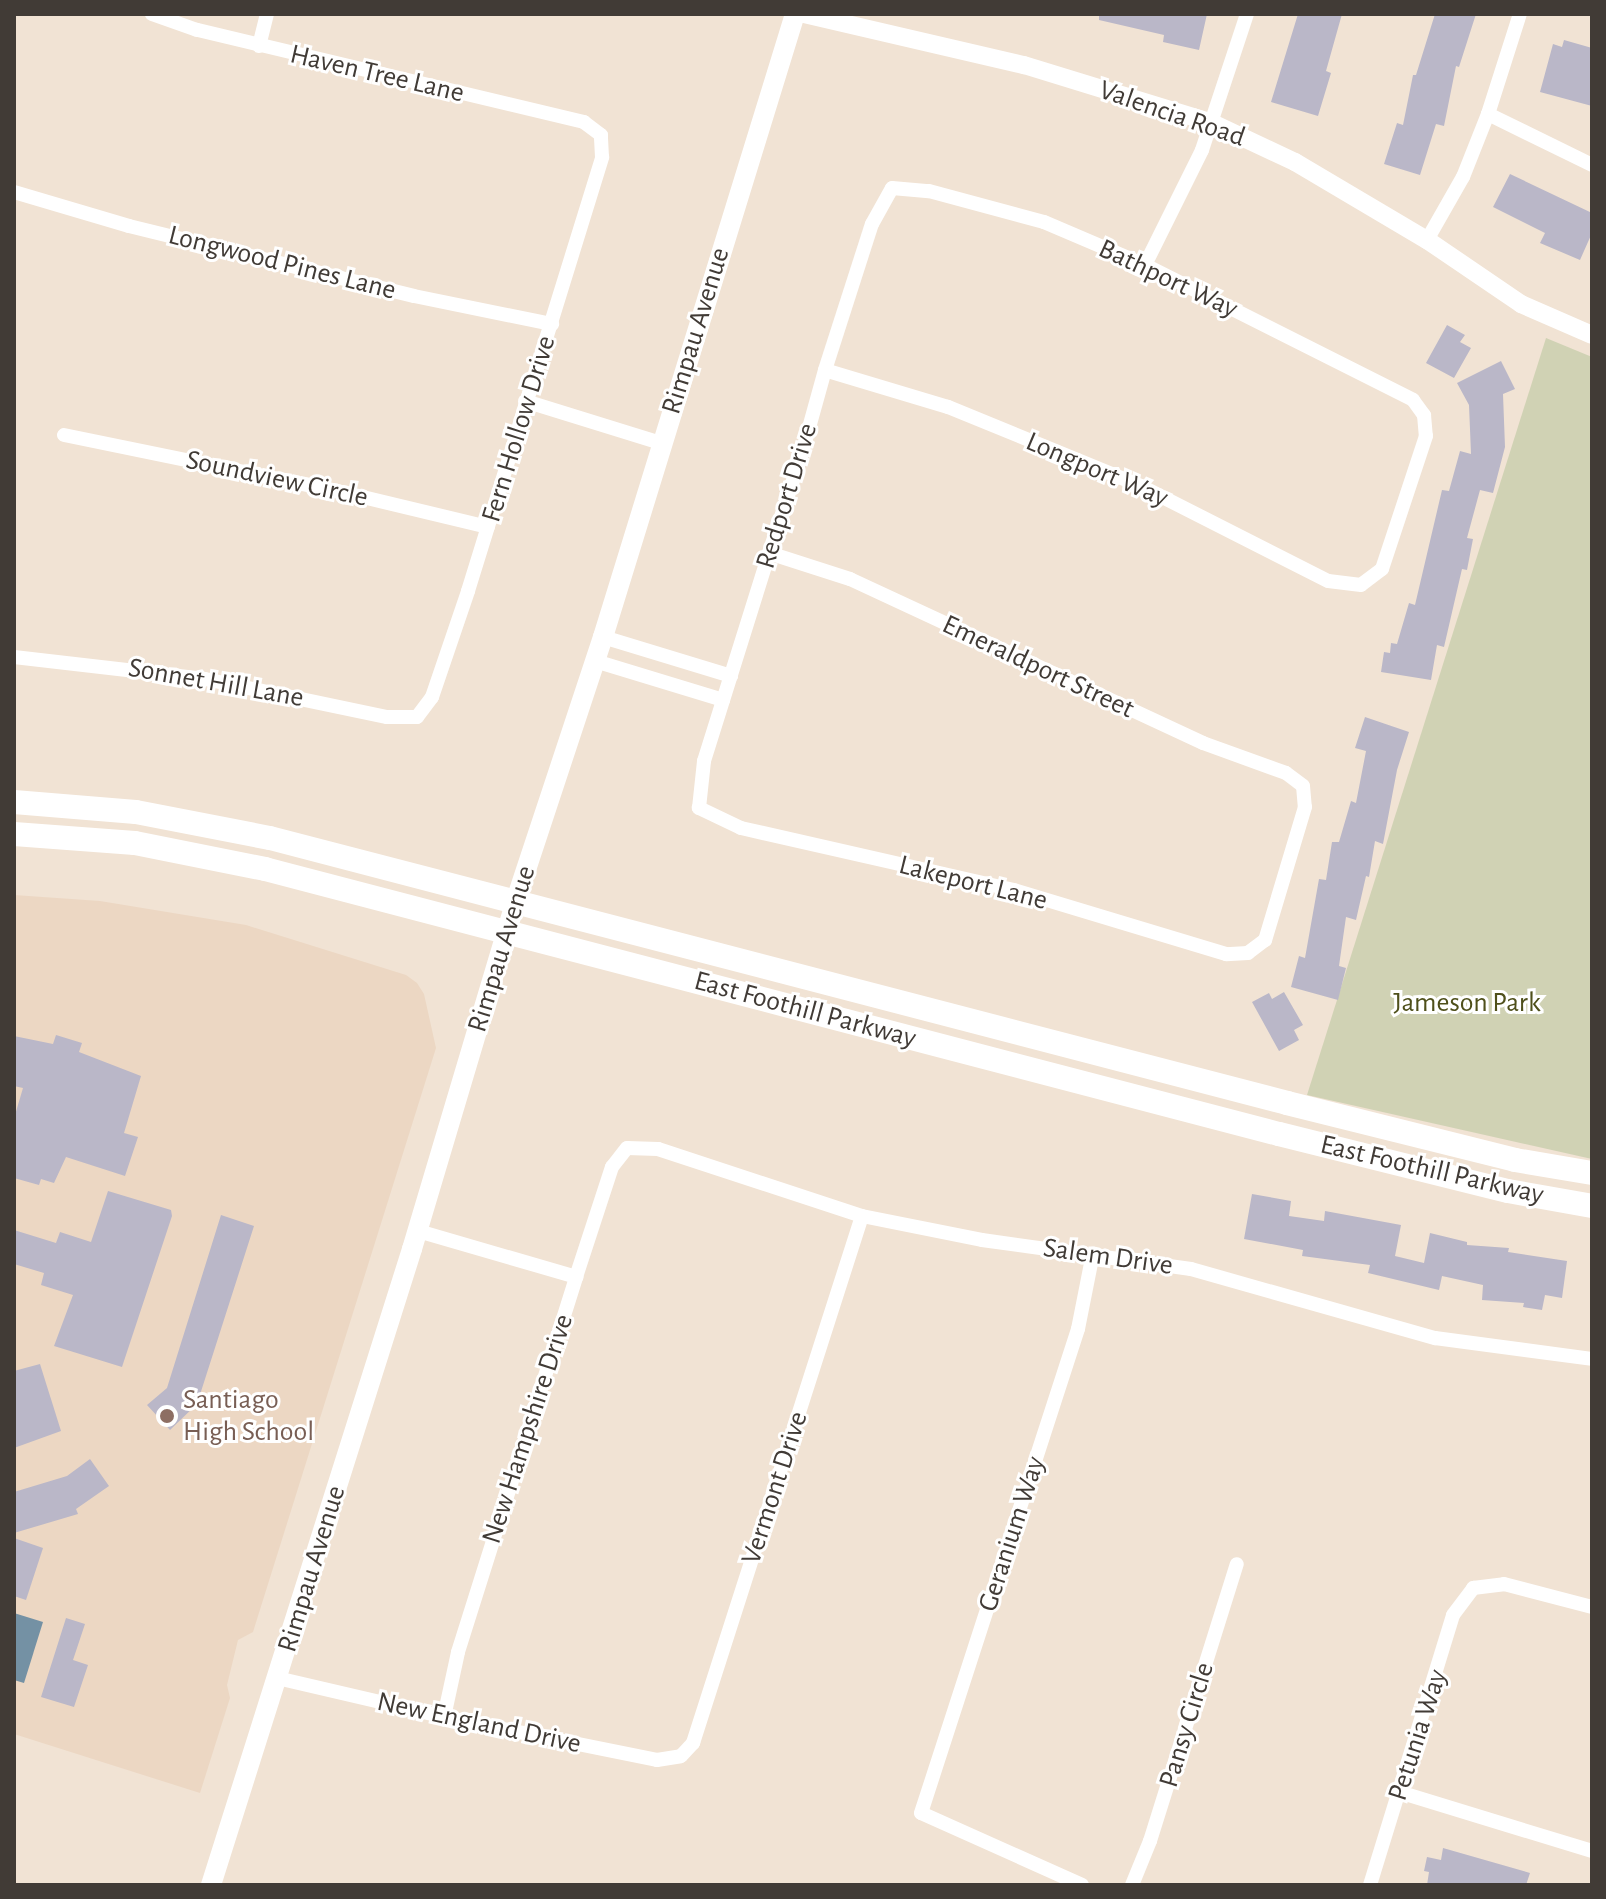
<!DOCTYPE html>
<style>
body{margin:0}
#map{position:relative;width:1606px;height:1899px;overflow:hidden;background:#f1e3d4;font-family:"Alegreya Sans",sans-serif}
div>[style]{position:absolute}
.built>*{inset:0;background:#ecd7c3}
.green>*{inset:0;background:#d0d2b4}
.water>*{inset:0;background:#7491a4}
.building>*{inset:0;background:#bab7c8}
.minor>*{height:14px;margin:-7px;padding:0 7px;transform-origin:7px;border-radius:7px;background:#fff}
.tertiary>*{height:18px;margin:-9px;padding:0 9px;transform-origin:9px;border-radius:9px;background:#fff}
.secondary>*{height:20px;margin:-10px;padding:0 10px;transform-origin:10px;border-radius:10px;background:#fff}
.primary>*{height:24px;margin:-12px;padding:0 12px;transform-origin:12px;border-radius:12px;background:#fff}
.dots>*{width:22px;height:22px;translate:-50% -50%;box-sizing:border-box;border:4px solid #fff;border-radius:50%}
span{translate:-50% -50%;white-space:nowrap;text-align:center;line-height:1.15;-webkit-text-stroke:6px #fff;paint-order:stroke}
.street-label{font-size:28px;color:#413b36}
.park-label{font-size:28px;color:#4f501b}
.education-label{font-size:28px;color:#785e54}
.left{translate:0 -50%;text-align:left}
.frame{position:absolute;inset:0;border:16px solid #413b36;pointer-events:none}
</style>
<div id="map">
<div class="built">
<div style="clip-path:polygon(14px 895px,100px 901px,246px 925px,406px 975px,417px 983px,424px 994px,436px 1048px,253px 1632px,238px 1640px,227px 1685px,230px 1698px,200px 1793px,14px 1734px)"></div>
</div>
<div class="green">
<div style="clip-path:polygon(1546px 338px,1592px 357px,1592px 1159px,1307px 1095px)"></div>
</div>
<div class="water">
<div style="clip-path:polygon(14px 1613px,43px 1622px,24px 1683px,14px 1680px)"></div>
</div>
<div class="building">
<div style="clip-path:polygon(1099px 14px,1207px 14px,1199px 50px,1163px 42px,1164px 35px,1099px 20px)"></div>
<div style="clip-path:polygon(1298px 14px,1342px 14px,1326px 71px,1331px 73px,1318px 116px,1271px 102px)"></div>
<div style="clip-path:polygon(1435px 14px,1476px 14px,1459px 67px,1456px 66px,1444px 126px,1436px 124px,1420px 175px,1384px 164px,1397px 123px,1403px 125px,1413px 75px,1416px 75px)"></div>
<div style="clip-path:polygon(1564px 40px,1592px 48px,1592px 106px,1540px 92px,1553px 44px,1562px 47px)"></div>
<div style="clip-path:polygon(1510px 174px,1592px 213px,1592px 233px,1580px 260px,1540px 243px,1545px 233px,1493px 207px)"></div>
<div style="clip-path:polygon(1447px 325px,1465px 335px,1460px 342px,1471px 348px,1454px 378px,1426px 363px)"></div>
<div style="clip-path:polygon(1501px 361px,1515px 389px,1503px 394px,1505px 447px,1493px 493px,1480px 490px,1467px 538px,1473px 539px,1467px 570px,1462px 569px,1444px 647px,1437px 645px,1431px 680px,1381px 672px,1384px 652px,1390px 653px,1391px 643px,1397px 644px,1409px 603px,1415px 605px,1442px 490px,1449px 491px,1460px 451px,1471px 454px,1469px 405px,1457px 383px)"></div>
<div style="clip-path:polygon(1365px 717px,1409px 732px,1397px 770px,1383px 844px,1375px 841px,1369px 877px,1366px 876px,1356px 920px,1346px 917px,1339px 966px,1346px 968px,1338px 1000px,1291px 987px,1299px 956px,1305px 958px,1319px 879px,1326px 880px,1332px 842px,1339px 842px,1351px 801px,1356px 803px,1366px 751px,1355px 748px)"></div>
<div style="clip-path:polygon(1284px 992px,1303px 1025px,1294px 1030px,1299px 1040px,1279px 1051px,1252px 1002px,1269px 993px,1272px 999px)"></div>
<div style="clip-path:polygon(56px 1035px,82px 1043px,79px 1052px,141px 1076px,124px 1133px,138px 1137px,125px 1176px,66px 1157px,54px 1183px,41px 1179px,39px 1185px,14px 1178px,15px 1115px,23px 1088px,14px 1086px,14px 1036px,53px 1044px)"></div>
<div style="clip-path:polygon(108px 1191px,171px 1210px,172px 1216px,122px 1367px,54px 1346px,73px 1295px,41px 1285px,44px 1273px,14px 1264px,14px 1230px,56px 1243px,60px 1232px,91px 1242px)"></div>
<div style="clip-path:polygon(1252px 1194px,1291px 1201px,1289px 1216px,1324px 1221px,1325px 1211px,1401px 1225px,1395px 1256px,1424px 1263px,1430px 1233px,1467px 1242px,1467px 1245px,1509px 1248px,1508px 1252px,1567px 1261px,1562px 1298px,1545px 1295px,1542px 1310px,1523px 1307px,1524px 1303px,1482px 1300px,1483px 1285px,1442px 1276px,1439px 1290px,1368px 1273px,1370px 1265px,1302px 1256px,1303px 1250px,1244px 1239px)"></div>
<div style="clip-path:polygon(221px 1215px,254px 1226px,197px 1404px,170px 1430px,147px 1405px,167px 1388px)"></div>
<div style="clip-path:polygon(40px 1364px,61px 1431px,14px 1448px,14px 1371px)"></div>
<div style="clip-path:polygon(90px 1459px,109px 1486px,76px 1509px,78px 1514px,14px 1533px,14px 1492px,67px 1476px)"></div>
<div style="clip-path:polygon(14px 1538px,43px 1548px,26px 1600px,14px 1596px)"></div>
<div style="clip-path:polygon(66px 1618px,85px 1624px,73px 1660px,88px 1665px,74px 1707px,41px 1697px)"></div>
<div style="clip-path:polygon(1443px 1848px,1530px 1873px,1526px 1885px,1427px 1885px,1429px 1872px,1424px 1871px,1427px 1857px,1441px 1860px)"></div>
</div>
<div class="minor">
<div style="left:259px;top:46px;width:33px;rotate:-76deg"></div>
<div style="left:1488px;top:114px;width:116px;rotate:26.1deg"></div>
<div style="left:14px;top:192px;width:120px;rotate:16.5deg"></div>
<div style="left:129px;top:226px;width:293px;rotate:13.8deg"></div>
<div style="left:414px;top:296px;width:141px;rotate:11.5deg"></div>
<div style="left:1427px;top:240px;width:73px;rotate:-60.3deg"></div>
<div style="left:1463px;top:177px;width:68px;rotate:-68.4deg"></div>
<div style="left:1488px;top:114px;width:105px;rotate:-72.3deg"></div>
<div style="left:1145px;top:265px;width:128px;rotate:-63.6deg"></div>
<div style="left:1202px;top:150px;width:143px;rotate:-71.7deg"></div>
<div style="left:525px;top:401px;width:142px;rotate:17.2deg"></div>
<div style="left:64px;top:435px;width:284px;rotate:11.6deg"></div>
<div style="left:342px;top:492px;width:150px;rotate:13.5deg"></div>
<div style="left:769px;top:553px;width:85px;rotate:17.8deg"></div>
<div style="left:850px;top:579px;width:389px;rotate:24.9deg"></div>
<div style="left:1203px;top:743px;width:88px;rotate:19.9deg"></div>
<div style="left:1286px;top:773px;width:21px;rotate:37deg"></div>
<div style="left:1303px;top:786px;width:21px;rotate:85deg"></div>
<div style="left:1305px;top:807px;width:139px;rotate:106.7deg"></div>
<div style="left:1265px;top:940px;width:21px;rotate:143deg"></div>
<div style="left:1248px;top:953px;width:22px;rotate:177deg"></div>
<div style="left:1226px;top:954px;width:221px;rotate:-163.2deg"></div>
<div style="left:1014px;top:890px;width:280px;rotate:-167.2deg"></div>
<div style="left:741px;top:828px;width:47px;rotate:-154.5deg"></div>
<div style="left:699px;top:808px;width:47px;rotate:-83.9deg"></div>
<div style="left:704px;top:761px;width:218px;rotate:-72.6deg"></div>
<div style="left:769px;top:553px;width:105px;rotate:-71.7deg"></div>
<div style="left:802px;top:453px;width:86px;rotate:-74.5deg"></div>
<div style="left:825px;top:370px;width:153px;rotate:-72.2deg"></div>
<div style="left:872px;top:224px;width:41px;rotate:-60.9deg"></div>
<div style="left:892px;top:188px;width:37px;rotate:5deg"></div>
<div style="left:929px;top:191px;width:119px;rotate:15.1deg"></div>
<div style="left:1044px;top:222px;width:110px;rotate:23.1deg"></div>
<div style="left:1145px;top:265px;width:300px;rotate:26.7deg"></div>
<div style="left:1413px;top:400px;width:19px;rotate:54deg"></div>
<div style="left:1424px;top:415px;width:21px;rotate:85deg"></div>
<div style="left:1426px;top:436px;width:140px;rotate:108.3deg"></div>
<div style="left:1382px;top:569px;width:26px;rotate:143deg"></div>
<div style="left:1361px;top:585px;width:33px;rotate:-173deg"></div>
<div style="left:1328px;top:581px;width:210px;rotate:-153.1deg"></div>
<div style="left:1141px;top:486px;width:209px;rotate:-157.7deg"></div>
<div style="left:948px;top:407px;width:128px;rotate:-163.3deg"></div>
<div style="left:603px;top:637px;width:134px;rotate:16.9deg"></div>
<div style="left:14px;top:657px;width:192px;rotate:6.6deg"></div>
<div style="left:205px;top:679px;width:186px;rotate:11.8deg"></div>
<div style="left:387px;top:717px;width:30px"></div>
<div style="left:417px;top:717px;width:25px;rotate:-53deg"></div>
<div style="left:432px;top:697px;width:112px;rotate:-71.2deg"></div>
<div style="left:468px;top:591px;width:454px;rotate:-72.8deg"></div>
<div style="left:602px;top:157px;width:22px;rotate:-93deg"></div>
<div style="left:601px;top:135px;width:21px;rotate:-143deg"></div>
<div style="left:584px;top:122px;width:398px;rotate:-166.6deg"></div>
<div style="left:197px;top:30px;width:48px;rotate:-160.4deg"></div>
<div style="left:595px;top:661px;width:134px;rotate:16.9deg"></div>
<div style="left:418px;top:1231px;width:165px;rotate:16.2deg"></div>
<div style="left:277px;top:1678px;width:171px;rotate:13.1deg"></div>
<div style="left:444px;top:1717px;width:217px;rotate:11.4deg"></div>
<div style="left:657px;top:1760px;width:24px;rotate:-9deg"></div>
<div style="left:681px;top:1756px;width:18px;rotate:-47deg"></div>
<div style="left:693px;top:1743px;width:553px;rotate:-72.22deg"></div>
<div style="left:444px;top:1717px;width:66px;rotate:-77.8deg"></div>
<div style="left:458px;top:1652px;width:393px;rotate:-72.5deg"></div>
<div style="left:576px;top:1277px;width:116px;rotate:-71.9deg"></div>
<div style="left:612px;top:1167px;width:24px;rotate:-52deg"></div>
<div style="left:627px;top:1148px;width:31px;rotate:2deg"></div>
<div style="left:658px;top:1149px;width:215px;rotate:18.2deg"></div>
<div style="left:862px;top:1216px;width:122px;rotate:11.3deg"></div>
<div style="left:982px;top:1240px;width:211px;rotate:7.9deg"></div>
<div style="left:1191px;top:1269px;width:254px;rotate:15.8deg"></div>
<div style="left:1435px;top:1338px;width:158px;rotate:7.6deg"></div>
<div style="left:1399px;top:1792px;width:202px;rotate:17deg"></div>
<div style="left:1082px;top:1885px;width:176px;rotate:-155.9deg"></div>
<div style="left:921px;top:1813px;width:509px;rotate:-72.03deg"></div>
<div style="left:1078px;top:1329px;width:77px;rotate:-78.8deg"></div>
<div style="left:1132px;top:1885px;width:48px;rotate:-67.8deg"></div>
<div style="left:1150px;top:1841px;width:290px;rotate:-72.6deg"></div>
<div style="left:1370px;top:1885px;width:282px;rotate:-72.9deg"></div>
<div style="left:1453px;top:1615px;width:34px;rotate:-53deg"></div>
<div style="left:1473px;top:1588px;width:31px;rotate:-7deg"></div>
<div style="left:1504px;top:1584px;width:91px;rotate:14.6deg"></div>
</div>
<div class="tertiary">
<div style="left:804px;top:14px;width:226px;rotate:13.1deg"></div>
<div style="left:1024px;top:65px;width:197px;rotate:17.1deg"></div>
<div style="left:1212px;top:123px;width:92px;rotate:25.2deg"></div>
<div style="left:1295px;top:162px;width:153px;rotate:30.6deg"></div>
<div style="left:1427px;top:240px;width:114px;rotate:34.2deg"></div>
<div style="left:1521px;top:304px;width:77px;rotate:23.6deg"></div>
</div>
<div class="secondary">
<div style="left:211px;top:1885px;width:667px;rotate:-72.46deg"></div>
<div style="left:412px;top:1249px;width:361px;rotate:-73.4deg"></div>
<div style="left:515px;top:903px;width:280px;rotate:-71.7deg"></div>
<div style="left:603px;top:637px;width:652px;rotate:-72.87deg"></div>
</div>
<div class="primary">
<div style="left:14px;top:802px;width:122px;rotate:4.7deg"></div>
<div style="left:136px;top:812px;width:136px;rotate:11deg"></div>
<div style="left:270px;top:838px;width:1051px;rotate:14.6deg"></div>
<div style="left:1287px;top:1103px;width:235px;rotate:14deg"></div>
<div style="left:1515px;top:1160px;width:78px;rotate:9.6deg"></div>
<div style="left:14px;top:834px;width:121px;rotate:4.3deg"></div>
<div style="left:135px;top:843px;width:133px;rotate:11.3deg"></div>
<div style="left:265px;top:869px;width:1048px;rotate:14.65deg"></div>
<div style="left:1279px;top:1134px;width:236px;rotate:14deg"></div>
<div style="left:1508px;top:1191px;width:85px;rotate:10.1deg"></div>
</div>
<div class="dots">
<div style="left:167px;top:1416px;background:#8d6e63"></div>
</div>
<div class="street-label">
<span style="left:377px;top:74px;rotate:13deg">Haven Tree Lane</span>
<span style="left:1172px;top:114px;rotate:19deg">Valencia Road</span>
<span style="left:282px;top:263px;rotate:14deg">Longwood Pines Lane</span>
<span style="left:1168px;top:279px;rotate:25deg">Bathport Way</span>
<span style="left:696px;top:331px;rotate:-73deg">Rimpau Avenue</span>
<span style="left:519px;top:429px;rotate:-73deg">Fern Hollow Drive</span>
<span style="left:1097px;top:470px;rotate:23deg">Longport Way</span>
<span style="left:277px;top:479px;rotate:12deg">Soundview Circle</span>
<span style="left:787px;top:496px;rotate:-73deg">Redport Drive</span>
<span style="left:1038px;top:667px;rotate:25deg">Emeraldport Street</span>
<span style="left:216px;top:683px;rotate:10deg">Sonnet Hill Lane</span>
<span style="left:973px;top:883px;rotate:14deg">Lakeport Lane</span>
<span style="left:502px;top:949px;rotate:-73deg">Rimpau Avenue</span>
<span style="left:805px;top:1010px;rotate:15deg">East Foothill Parkway</span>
<span style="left:1432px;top:1170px;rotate:13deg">East Foothill Parkway</span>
<span style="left:1108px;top:1257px;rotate:8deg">Salem Drive</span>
<span style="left:528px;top:1429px;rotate:-72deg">New Hampshire Drive</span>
<span style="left:775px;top:1488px;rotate:-72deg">Vermont Drive</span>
<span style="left:1012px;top:1534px;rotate:-72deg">Geranium Way</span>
<span style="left:312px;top:1569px;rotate:-73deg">Rimpau Avenue</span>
<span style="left:479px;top:1723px;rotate:12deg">New England Drive</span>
<span style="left:1187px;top:1725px;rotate:-73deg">Pansy Circle</span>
<span style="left:1418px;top:1735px;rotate:-72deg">Petunia Way</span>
</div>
<div class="park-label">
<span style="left:1467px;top:1003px">Jameson Park</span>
</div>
<div class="education-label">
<span class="left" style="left:183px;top:1416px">Santiago<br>High School</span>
</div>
<div class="frame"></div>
</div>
